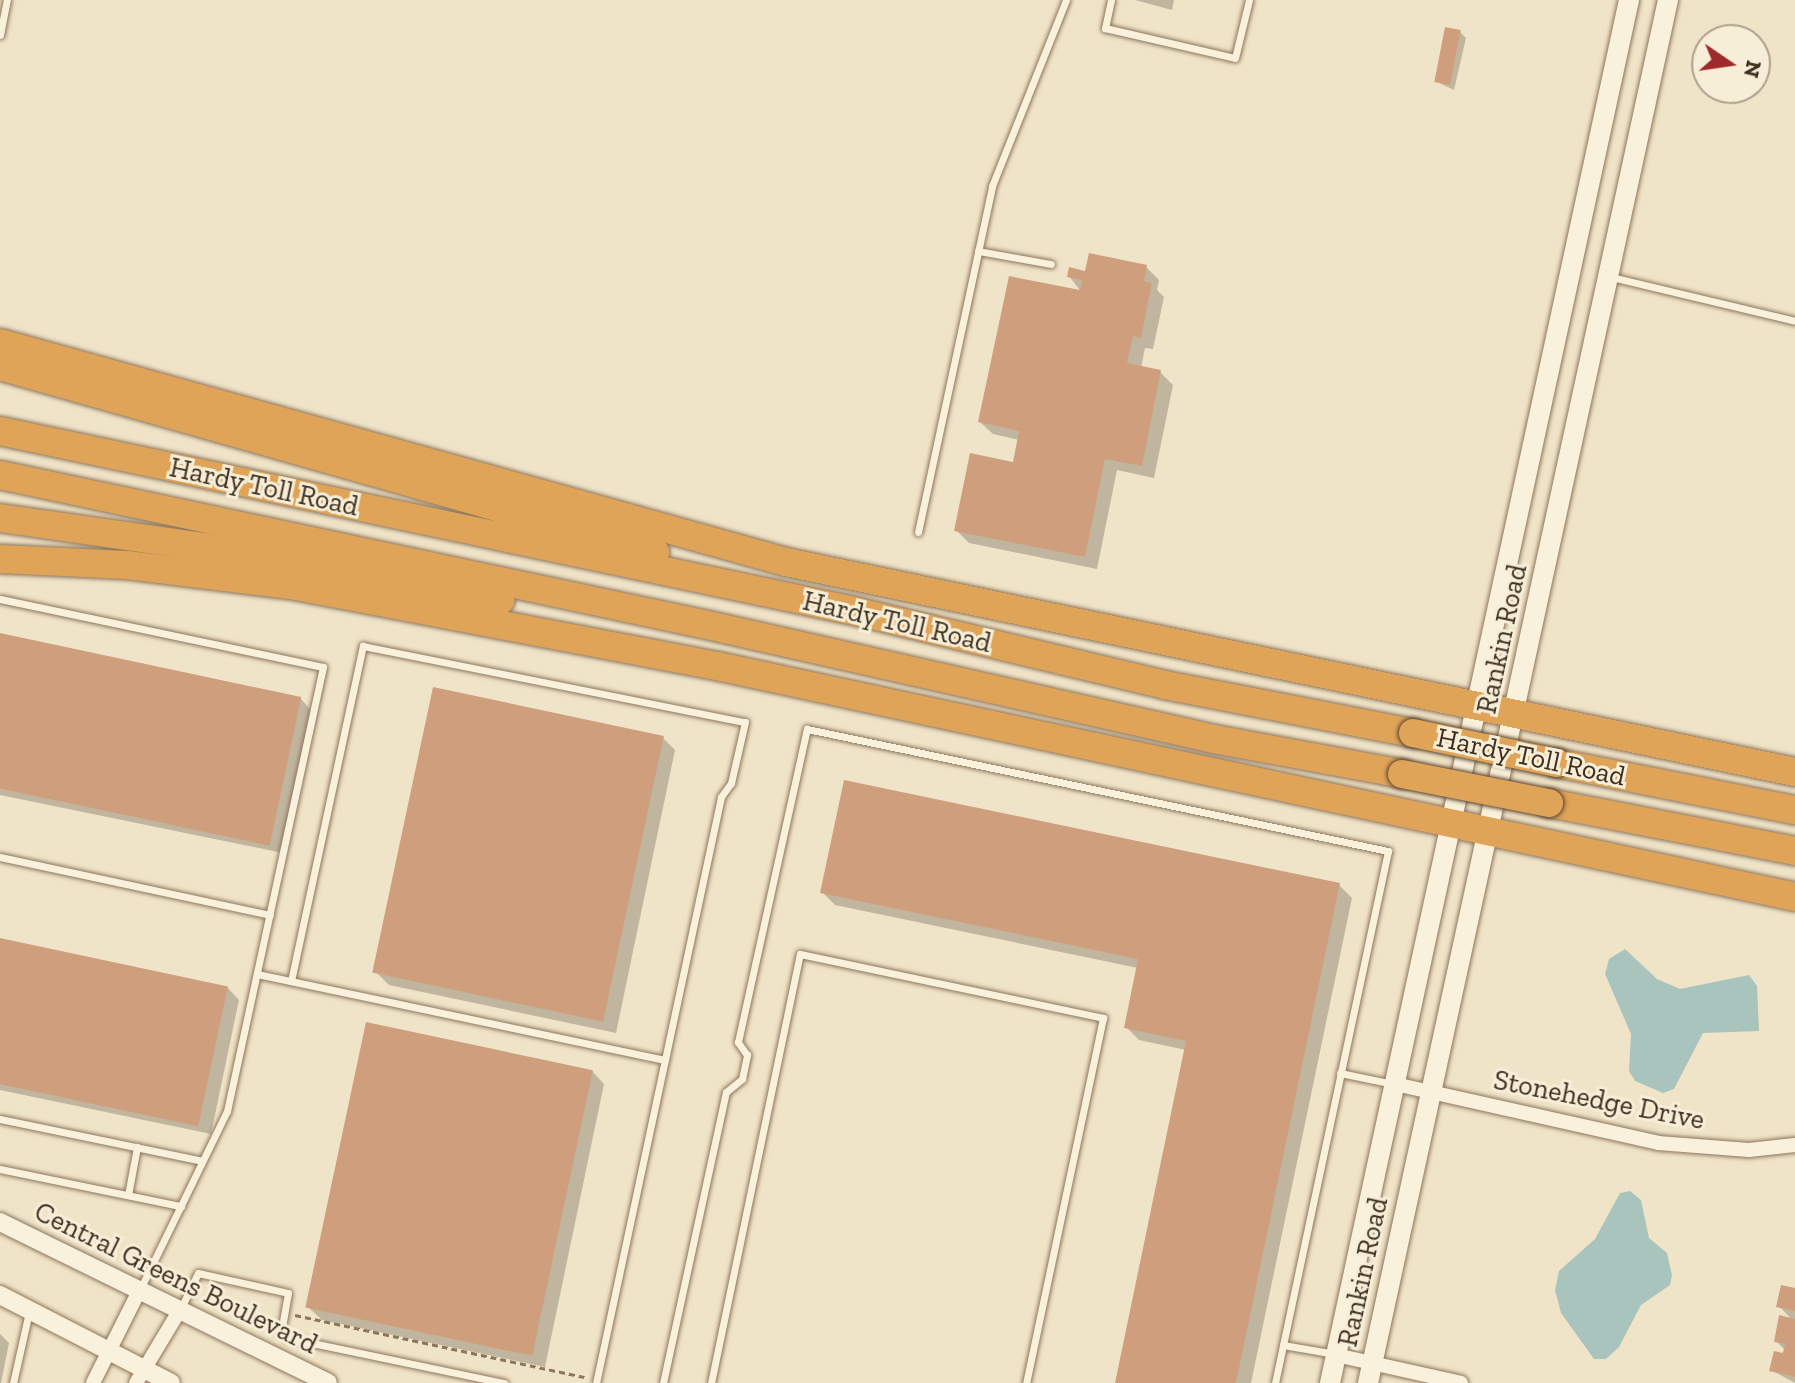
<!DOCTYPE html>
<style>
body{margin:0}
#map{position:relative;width:1795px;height:1383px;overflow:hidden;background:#f0e4c8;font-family:"Zilla Slab",serif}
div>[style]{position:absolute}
.water>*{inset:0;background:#a9c4bc}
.shadow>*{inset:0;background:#0003}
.building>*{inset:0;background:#cf9f7d;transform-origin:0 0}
.path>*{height:3px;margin-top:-1.5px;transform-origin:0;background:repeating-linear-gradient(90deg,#8d765c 0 6px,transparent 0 10px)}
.roads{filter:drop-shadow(0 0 2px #8d765c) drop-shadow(0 0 2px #8d765c)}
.service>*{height:7px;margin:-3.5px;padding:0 3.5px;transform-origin:3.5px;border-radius:3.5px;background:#faf1dc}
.minor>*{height:14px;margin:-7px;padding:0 7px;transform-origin:7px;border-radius:7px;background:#faf1dc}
.tertiary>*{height:18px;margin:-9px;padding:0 9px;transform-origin:9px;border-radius:9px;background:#faf1dc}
.secondary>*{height:20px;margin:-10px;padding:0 10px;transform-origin:10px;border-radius:10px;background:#faf1dc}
.motorway>*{height:28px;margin:-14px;padding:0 14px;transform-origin:14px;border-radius:14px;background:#e0a458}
.bridges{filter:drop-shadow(0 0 2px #5b4430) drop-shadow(0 0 2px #5b4430)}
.motorway-bridge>*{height:28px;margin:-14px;padding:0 14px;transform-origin:14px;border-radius:14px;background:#e0a458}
span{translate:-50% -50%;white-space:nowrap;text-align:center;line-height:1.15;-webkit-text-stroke:6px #f7eed8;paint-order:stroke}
.street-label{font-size:28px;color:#3d2e20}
.north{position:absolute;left:1691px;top:24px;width:80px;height:80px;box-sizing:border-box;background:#f7eed8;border:2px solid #ada18e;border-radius:50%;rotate:103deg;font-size:22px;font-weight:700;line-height:32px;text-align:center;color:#3d2e20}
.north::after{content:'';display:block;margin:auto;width:28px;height:36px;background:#9e2a2b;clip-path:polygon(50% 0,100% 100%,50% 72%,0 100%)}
</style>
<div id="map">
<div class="water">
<div style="clip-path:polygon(1625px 949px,1657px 979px,1680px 989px,1749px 975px,1757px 986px,1759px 1031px,1703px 1033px,1674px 1089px,1663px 1093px,1635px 1081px,1629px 1071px,1631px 1034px,1605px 974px,1609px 959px)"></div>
<div style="clip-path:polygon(1630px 1191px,1641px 1200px,1649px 1238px,1667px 1253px,1672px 1275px,1670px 1285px,1641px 1305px,1619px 1347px,1606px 1359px,1594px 1359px,1561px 1313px,1555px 1290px,1559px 1271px,1595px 1239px,1620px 1193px)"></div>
</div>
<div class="shadow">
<div style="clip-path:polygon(1135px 0,1174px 0,1172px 10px)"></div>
<div style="clip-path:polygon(1460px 32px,1466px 38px,1454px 90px,1435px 81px)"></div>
<div style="clip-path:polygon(1146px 267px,1159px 280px,1157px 290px,1164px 297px,1153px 349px,1145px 348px,1141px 368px,1160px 372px,1173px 385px,1154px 478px,1117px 470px,1097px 569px,969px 543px,956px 530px,1014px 464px,1019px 440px,993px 434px,980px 422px,1082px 293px,1069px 276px)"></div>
<div style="clip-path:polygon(0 635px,300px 698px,312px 711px,283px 853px,0 795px)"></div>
<div style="clip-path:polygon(662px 737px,675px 750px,616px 1033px,389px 985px,376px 972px)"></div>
<div style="clip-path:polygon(1339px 885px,1352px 898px,1251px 1383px,1117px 1383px,1186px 1050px,1139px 1040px,1126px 1027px,1138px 968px,835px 905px,822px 892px)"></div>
<div style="clip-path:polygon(0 940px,227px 987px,239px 1000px,211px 1134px,0 1090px)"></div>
<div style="clip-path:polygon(592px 1071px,604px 1084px,545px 1367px,322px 1320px,309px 1308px)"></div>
<div style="clip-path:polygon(1795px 1289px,1795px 1383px,1771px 1370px,1785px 1350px,1776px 1341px,1792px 1320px,1779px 1306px)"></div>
<div style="clip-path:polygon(0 1334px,9px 1343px,1px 1383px,0 1383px)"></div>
</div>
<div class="building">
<div style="left:1445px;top:27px;width:16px;height:56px;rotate:11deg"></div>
<div style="clip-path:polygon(1089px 253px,1147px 265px,1144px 281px,1152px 283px,1141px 338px,1133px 336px,1127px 363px,1161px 370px,1142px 466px,1105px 459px,1085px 557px,954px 531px,970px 453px,1013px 462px,1019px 431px,978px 422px,1009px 276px,1080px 290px,1082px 280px,1067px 277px,1069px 267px,1085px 271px)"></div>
<div style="left:0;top:633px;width:308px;height:152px;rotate:12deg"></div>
<div style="left:433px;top:687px;width:236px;height:292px;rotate:12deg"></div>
<div style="clip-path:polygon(844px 780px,1340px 883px,1236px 1383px,1115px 1383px,1186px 1041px,1124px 1028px,1138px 959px,820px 893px)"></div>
<div style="left:0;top:938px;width:233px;height:143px;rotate:12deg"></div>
<div style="left:366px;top:1022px;width:232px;height:292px;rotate:12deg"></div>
<div style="clip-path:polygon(1781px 1285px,1795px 1288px,1795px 1311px,1776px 1307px)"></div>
<div style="clip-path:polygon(1779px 1315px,1795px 1319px,1795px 1377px,1769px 1371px,1774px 1351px,1783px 1353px,1785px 1344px,1774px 1342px)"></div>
</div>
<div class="path">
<div style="left:295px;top:1315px;width:297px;rotate:12.1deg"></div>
</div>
<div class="roads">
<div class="service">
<div style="left:1111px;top:0;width:29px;rotate:102deg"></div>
<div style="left:1105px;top:28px;width:133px;rotate:13deg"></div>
<div style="left:1235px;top:58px;width:60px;rotate:-76.4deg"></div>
<div style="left:0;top:35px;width:36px;rotate:-79deg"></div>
<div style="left:978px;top:251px;width:74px;rotate:10.1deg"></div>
<div style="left:1611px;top:277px;width:189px;rotate:13.4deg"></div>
<div style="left:918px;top:532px;width:354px;rotate:-77.9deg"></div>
<div style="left:992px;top:186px;width:200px;rotate:-68.3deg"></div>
<div style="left:0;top:599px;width:330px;rotate:11.9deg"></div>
<div style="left:323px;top:667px;width:454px;rotate:102.2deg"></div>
<div style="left:227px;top:1111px;width:198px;rotate:116deg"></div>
<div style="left:0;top:857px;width:276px;rotate:12.1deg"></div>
<div style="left:257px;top:974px;width:417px;rotate:11.9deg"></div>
<div style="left:291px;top:981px;width:343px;rotate:-77.9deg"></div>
<div style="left:363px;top:646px;width:389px;rotate:11.3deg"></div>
<div style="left:745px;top:722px;width:63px;rotate:102.9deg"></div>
<div style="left:731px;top:783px;width:17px;rotate:126deg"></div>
<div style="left:721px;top:797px;width:599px;rotate:102.04deg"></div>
<div style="left:1340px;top:1073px;width:54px;rotate:11.7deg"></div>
<div style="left:0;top:1119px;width:206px;rotate:11.7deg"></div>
<div style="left:0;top:1169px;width:185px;rotate:11.6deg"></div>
<div style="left:128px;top:1195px;width:49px;rotate:-79.4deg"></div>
<div style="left:180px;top:1310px;width:41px;rotate:-64.1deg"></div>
<div style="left:198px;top:1273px;width:92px;rotate:12.5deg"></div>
<div style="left:288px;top:1293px;width:39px;rotate:100deg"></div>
<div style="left:281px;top:1331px;width:10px;rotate:45deg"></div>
<div style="left:288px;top:1338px;width:221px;rotate:11.8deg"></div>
<div style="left:13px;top:1383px;width:73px;rotate:-77.3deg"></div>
<div style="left:663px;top:1383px;width:298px;rotate:-77.8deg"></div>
<div style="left:726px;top:1092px;width:21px;rotate:-39deg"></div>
<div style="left:742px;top:1079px;width:25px;rotate:-78deg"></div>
<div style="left:747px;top:1055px;width:16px;rotate:-125deg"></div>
<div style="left:738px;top:1042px;width:321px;rotate:-77.6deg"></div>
<div style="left:807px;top:729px;width:594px;rotate:11.86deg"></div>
<div style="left:1388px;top:851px;width:505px;rotate:102deg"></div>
<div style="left:1283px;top:1345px;width:53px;rotate:9.8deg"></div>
<div style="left:711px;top:1383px;width:438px;rotate:-78.3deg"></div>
<div style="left:800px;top:954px;width:310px;rotate:11.9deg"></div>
<div style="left:1103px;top:1018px;width:373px;rotate:101.9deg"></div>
<div style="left:1275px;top:1383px;width:39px;rotate:-78deg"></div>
</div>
<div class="minor">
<div style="left:1395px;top:1084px;width:270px;rotate:12.6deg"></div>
<div style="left:1658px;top:1143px;width:91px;rotate:4.4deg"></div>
<div style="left:1749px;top:1150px;width:46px;rotate:-6.2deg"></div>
<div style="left:1336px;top:1355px;width:128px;rotate:12.6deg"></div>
<div style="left:93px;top:1383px;width:101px;rotate:-63.4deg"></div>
<div style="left:136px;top:1383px;width:82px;rotate:-59deg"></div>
</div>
<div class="tertiary">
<div style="left:0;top:1222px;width:365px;rotate:26.1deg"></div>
<div style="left:0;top:1295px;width:192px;rotate:27.2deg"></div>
</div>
<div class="secondary">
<div style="left:1330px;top:1383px;width:1415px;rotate:-77.8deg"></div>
<div style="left:1368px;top:1383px;width:1415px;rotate:-77.76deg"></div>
</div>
<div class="motorway">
<div style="left:0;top:343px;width:816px;rotate:15.57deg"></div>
<div style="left:786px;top:562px;width:1031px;rotate:11.76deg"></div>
<div style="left:0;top:366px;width:681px;rotate:15.85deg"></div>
<div style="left:0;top:431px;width:878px;rotate:11.9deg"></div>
<div style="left:859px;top:612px;width:315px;rotate:13.4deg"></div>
<div style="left:1165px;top:685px;width:253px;rotate:11deg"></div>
<div style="left:0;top:475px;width:728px;rotate:11.97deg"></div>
<div style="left:712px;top:626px;width:515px;rotate:12.69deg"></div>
<div style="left:1214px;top:739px;width:191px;rotate:10.5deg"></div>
<div style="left:0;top:518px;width:228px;rotate:8.1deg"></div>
<div style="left:226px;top:550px;width:279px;rotate:10.3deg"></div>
<div style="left:0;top:559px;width:127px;rotate:2.7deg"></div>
<div style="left:127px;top:565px;width:171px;rotate:7deg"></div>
<div style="left:297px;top:586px;width:428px;rotate:10.8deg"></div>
<div style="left:717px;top:666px;width:1102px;rotate:12.09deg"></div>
<div style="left:1557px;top:763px;width:243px;rotate:11.2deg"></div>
<div style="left:1549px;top:803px;width:251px;rotate:11deg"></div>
</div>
</div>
<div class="bridges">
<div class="motorway-bridge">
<div style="left:1413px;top:733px;width:147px;rotate:11.8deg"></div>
<div style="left:1402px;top:774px;width:150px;rotate:11.2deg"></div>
</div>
</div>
<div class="street-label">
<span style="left:264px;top:487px;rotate:12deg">Hardy Toll Road</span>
<span style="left:897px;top:622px;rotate:13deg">Hardy Toll Road</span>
<span style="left:1502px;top:639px;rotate:-78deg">Rankin Road</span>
<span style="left:1531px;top:757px;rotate:12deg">Hardy Toll Road</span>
<span style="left:1599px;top:1100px;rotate:11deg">Stonehedge Drive</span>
<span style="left:1363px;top:1272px;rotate:-78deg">Rankin Road</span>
<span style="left:176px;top:1278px;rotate:26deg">Central Greens Boulevard</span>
</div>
<div class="north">N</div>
</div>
